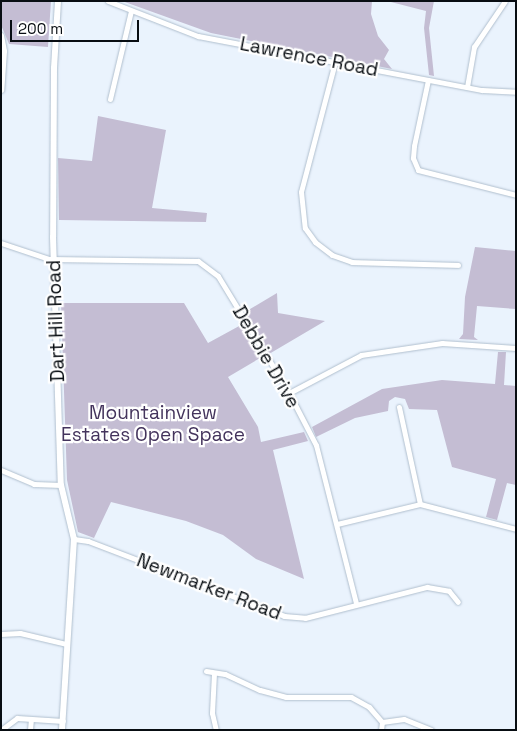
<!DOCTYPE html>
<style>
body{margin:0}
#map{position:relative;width:517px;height:731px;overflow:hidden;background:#eaf3fd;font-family:"Space Grotesk",sans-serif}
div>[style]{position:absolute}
.green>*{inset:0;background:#c4bdd3}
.roads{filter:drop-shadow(0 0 1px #b0bfce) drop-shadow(0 0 1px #b0bfce)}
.minor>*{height:5px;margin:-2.5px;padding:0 2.5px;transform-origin:2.5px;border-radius:2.5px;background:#fff}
.major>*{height:6px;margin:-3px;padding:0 3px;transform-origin:3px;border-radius:3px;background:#fff}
span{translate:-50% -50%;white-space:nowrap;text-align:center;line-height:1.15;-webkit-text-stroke:4.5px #fff;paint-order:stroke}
.street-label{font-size:19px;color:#080d12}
.park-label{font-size:19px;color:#43335c}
.frame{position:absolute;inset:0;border:2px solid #080d12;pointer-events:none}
.scale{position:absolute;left:10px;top:20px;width:129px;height:22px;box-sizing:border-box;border:2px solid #080d12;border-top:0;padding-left:6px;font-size:15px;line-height:18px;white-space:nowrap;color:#080d12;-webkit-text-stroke:4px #fff;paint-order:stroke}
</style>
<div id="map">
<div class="green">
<div style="clip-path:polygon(1px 1px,51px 1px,48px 47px,9px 44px,1px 25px)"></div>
<div style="clip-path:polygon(122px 1px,372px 1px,371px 14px,378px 36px,389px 50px,384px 59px,392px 69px,211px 33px)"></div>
<div style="clip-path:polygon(387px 1px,434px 1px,429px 28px,434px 76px,429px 75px,424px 28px,426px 11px)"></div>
<div style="clip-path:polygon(98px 116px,166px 130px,152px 208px,207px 213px,206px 222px,59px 220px,58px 158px,92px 161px)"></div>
<div style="clip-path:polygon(475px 247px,516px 251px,516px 309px,477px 306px,474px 337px,478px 340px,459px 339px,463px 334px,465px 297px)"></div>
<div style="clip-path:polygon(277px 293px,278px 313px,325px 321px,269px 354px,245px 312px)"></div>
<div style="clip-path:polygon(61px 303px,184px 303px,208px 343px,241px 325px,260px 358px,228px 377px,258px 427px,261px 442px,304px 432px,308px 441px,273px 450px,304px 579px,256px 559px,223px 535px,186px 521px,111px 502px,94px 538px,78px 532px,67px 480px)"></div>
<div style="clip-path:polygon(498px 352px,506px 352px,504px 385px,516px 386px,516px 485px,507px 483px,497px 520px,486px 517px,496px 479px,452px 467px,437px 410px,409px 409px,405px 399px,395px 397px,389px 401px,388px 411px,355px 418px,316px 437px,312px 427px,382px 389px,442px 380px,495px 384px)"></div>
</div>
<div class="roads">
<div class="minor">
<div style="left:108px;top:1px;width:97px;rotate:21.3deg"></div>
<div style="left:198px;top:36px;width:289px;rotate:10.8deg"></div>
<div style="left:482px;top:90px;width:34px;rotate:3deg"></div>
<div style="left:1px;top:35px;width:16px;rotate:79deg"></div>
<div style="left:4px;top:51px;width:39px;rotate:94deg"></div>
<div style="left:335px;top:62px;width:134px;rotate:104.7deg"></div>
<div style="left:301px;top:192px;width:36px;rotate:84deg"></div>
<div style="left:305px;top:228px;width:17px;rotate:54deg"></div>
<div style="left:315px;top:242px;width:21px;rotate:37deg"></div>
<div style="left:332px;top:255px;width:21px;rotate:19deg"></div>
<div style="left:352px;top:262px;width:106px;rotate:1.6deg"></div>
<div style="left:428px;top:80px;width:67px;rotate:102deg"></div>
<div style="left:414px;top:146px;width:12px;rotate:95deg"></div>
<div style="left:413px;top:158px;width:13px;rotate:67deg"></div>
<div style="left:418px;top:170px;width:101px;rotate:14.3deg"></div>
<div style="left:467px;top:87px;width:41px;rotate:-80.1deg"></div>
<div style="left:474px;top:47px;width:55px;rotate:-56deg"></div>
<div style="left:110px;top:99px;width:90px;rotate:-76.6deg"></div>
<div style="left:1px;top:243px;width:51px;rotate:18.4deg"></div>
<div style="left:49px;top:259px;width:149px;rotate:0.8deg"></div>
<div style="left:198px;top:261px;width:25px;rotate:37deg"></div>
<div style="left:218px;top:276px;width:137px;rotate:58.7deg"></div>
<div style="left:289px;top:393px;width:59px;rotate:62.6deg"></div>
<div style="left:316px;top:445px;width:163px;rotate:75.8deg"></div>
<div style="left:289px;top:393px;width:81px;rotate:-27.8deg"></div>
<div style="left:361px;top:355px;width:82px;rotate:-8.4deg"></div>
<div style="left:442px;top:343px;width:74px;rotate:3.9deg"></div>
<div style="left:399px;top:407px;width:99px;rotate:77.8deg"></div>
<div style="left:1px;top:470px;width:36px;rotate:23deg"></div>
<div style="left:34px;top:484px;width:27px;rotate:2deg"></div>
<div style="left:337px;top:524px;width:85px;rotate:-13.5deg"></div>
<div style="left:420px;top:504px;width:99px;rotate:14.6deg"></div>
<div style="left:74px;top:539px;width:14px;rotate:8deg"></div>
<div style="left:88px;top:541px;width:210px;rotate:20.9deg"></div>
<div style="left:284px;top:616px;width:21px;rotate:5deg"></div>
<div style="left:305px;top:618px;width:126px;rotate:-14.3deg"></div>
<div style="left:427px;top:587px;width:22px;rotate:10deg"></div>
<div style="left:449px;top:591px;width:14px;rotate:51deg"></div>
<div style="left:1px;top:634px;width:19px;rotate:-3deg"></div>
<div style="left:20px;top:633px;width:47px;rotate:13.4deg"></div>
<div style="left:206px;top:671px;width:19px;rotate:9deg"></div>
<div style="left:225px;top:674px;width:38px;rotate:25deg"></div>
<div style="left:260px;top:690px;width:27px;rotate:15deg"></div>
<div style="left:286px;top:697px;width:65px"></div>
<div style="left:351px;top:697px;width:21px;rotate:29deg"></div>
<div style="left:369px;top:707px;width:20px;rotate:49deg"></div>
<div style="left:382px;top:722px;width:8px;rotate:97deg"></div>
<div style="left:214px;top:673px;width:40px;rotate:92.9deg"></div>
<div style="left:212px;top:713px;width:17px;rotate:77deg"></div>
<div style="left:382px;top:722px;width:22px;rotate:-8deg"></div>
<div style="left:404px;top:719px;width:29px;rotate:22deg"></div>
<div style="left:1px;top:730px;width:20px;rotate:-37deg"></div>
<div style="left:17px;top:718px;width:46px;rotate:3.7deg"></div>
<div style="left:30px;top:730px;width:11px;rotate:-85deg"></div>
</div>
<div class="major">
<div style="left:58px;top:1px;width:67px;rotate:93.4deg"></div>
<div style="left:54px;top:68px;width:169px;rotate:90.3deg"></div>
<div style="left:53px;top:237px;width:248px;rotate:88.2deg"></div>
<div style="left:61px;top:485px;width:56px;rotate:76.5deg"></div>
<div style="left:74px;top:539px;width:191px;rotate:93.6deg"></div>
</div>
</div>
<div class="street-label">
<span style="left:309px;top:57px;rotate:11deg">Lawrence Road</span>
<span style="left:56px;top:321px;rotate:-92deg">Dart Hill Road</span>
<span style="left:266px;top:357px;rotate:60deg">Debbie Drive</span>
<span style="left:209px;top:587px;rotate:21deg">Newmarker Road</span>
</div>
<div class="park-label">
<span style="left:153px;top:424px">Mountainview<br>Estates Open Space</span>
</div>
<div class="frame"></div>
<div class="scale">200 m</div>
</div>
